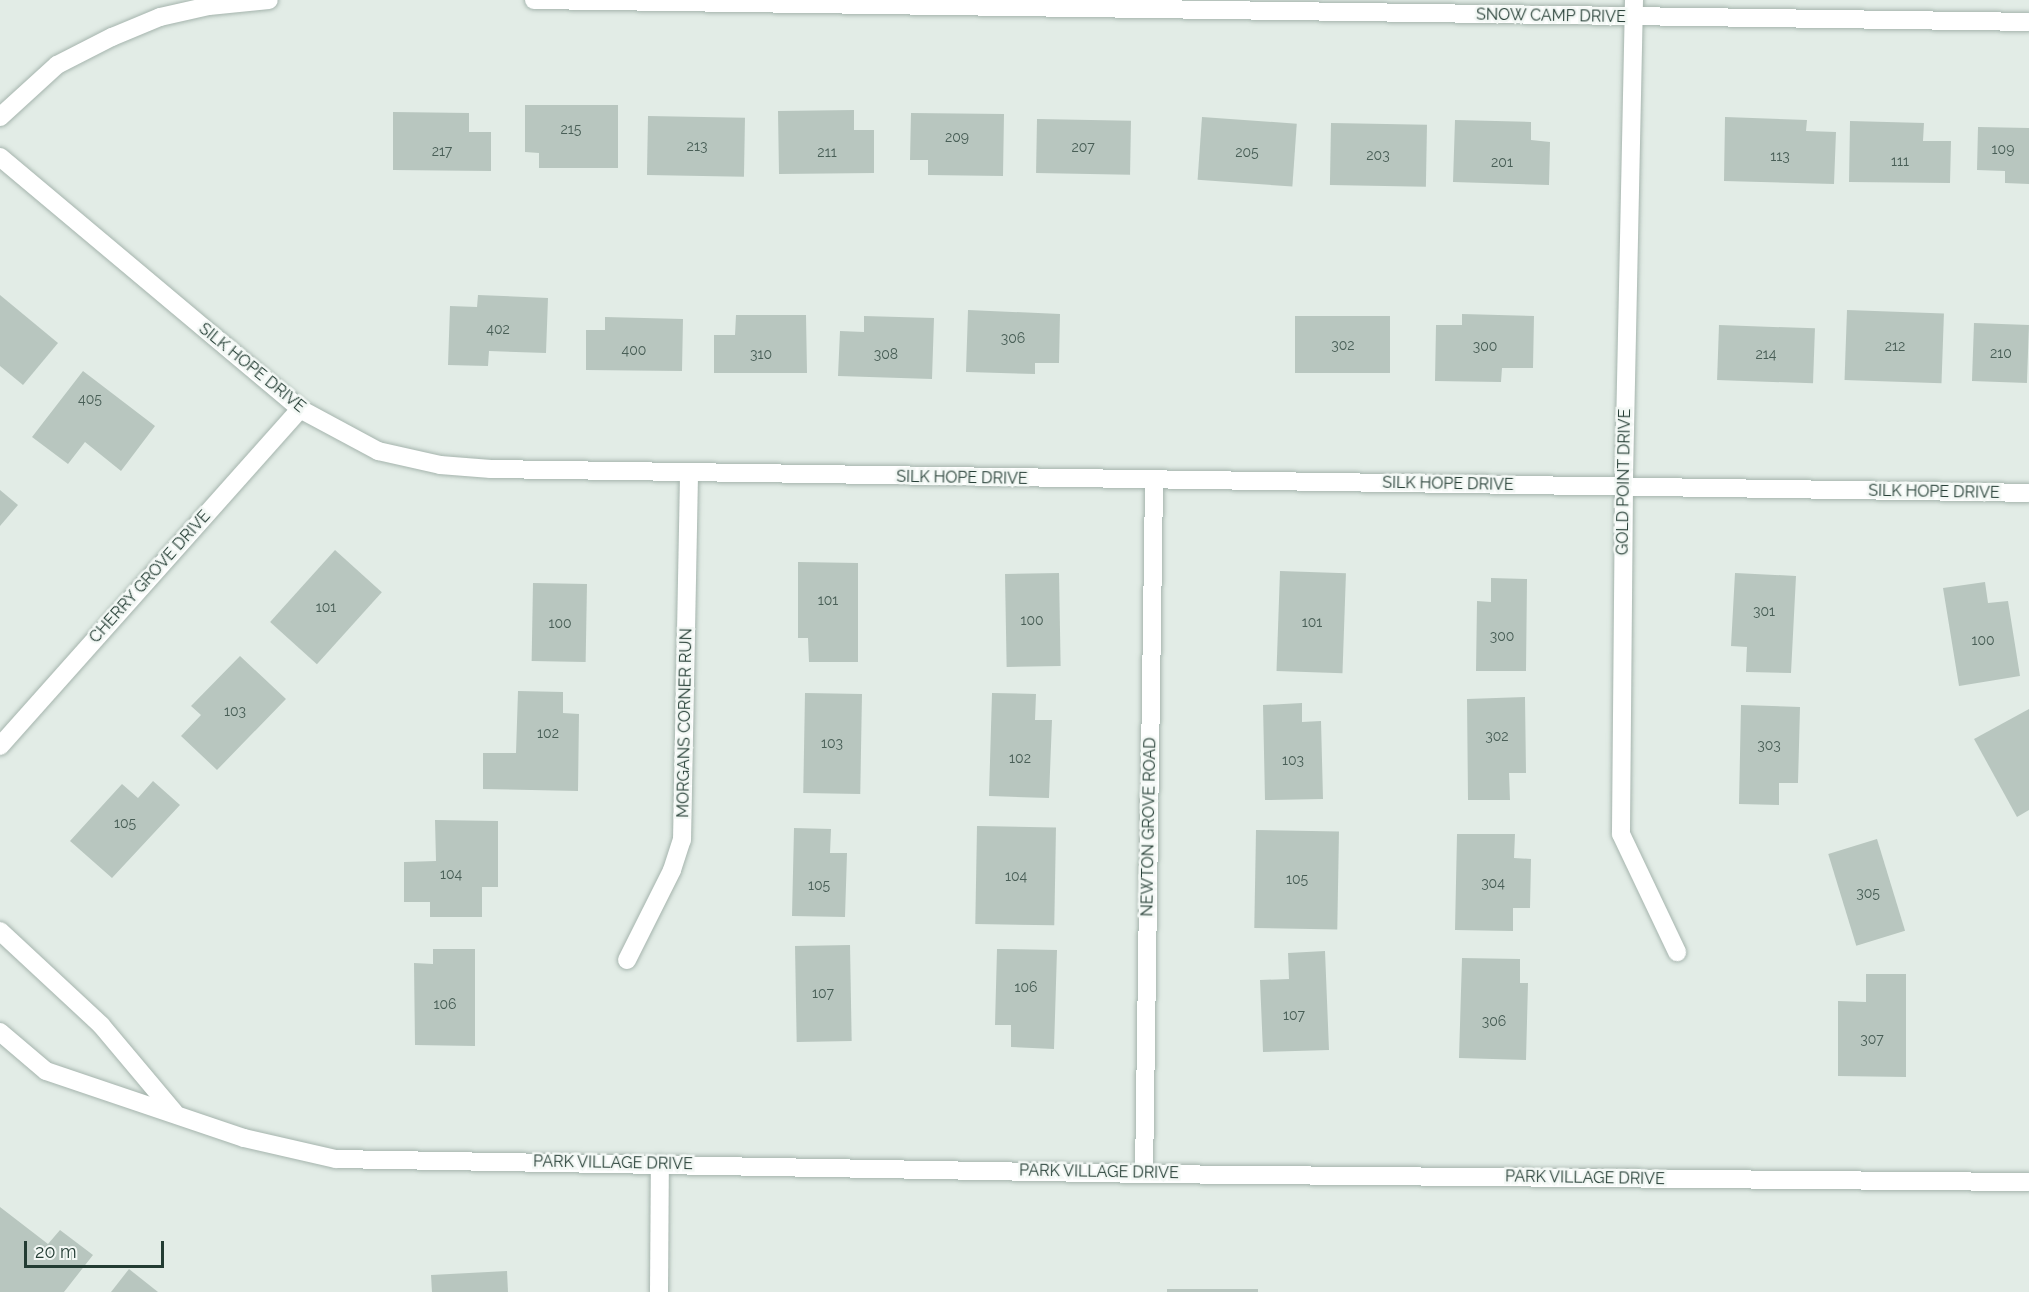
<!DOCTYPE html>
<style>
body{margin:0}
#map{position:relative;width:2029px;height:1292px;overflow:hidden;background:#e2ece6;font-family:Raleway,sans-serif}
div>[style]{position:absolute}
.building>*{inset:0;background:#b8c6bf;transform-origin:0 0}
.roads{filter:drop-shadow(0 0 2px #a5b4ad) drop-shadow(0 0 2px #a5b4ad)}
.minor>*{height:18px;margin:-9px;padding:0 9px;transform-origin:9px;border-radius:9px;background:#fff}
span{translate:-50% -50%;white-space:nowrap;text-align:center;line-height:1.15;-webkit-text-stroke:5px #f3f8f5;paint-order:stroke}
.number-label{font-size:14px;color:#485e56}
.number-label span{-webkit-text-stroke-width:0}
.street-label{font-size:16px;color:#233c33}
.scale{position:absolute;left:24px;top:1241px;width:140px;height:27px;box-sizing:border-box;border:3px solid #233c33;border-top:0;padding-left:8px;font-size:18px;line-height:21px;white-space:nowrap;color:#233c33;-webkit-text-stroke:4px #f3f8f5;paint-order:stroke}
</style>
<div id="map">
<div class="building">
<div style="clip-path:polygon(525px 105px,618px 105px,618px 168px,539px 168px,539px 153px,525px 152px)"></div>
<div style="clip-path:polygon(854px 110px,854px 130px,874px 130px,874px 173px,779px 174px,778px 111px)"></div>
<div style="clip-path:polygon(393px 112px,469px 113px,469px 132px,491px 132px,491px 171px,393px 170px)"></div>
<div style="clip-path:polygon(911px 113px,1004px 114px,1003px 176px,928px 175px,928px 160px,910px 160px)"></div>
<div style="left:648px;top:116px;width:97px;height:59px;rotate:1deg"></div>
<div style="left:1202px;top:117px;width:95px;height:63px;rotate:4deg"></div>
<div style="clip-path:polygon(1725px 117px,1807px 120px,1806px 131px,1836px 132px,1834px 184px,1724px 181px)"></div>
<div style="left:1037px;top:119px;width:94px;height:54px;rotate:1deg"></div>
<div style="clip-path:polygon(1455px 120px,1531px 122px,1531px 140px,1550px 142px,1549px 185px,1453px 182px)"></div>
<div style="clip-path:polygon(1850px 121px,1924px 123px,1923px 141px,1951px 141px,1950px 183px,1849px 182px)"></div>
<div style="left:1331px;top:123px;width:96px;height:62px;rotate:1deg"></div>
<div style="clip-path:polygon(1978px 127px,2029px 128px,2029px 184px,2005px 183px,2005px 171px,1977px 170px)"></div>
<div style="clip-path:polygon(0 295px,58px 343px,23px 385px,0 366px)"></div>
<div style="clip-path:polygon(478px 295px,548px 298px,546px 353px,489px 351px,488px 366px,448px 365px,450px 306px,477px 307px)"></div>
<div style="clip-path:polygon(968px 310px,1060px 314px,1059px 363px,1035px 363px,1035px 374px,966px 372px)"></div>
<div style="left:1847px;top:310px;width:97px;height:70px;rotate:2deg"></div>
<div style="clip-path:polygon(1462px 314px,1534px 316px,1533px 368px,1502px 368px,1501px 382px,1435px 381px,1436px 325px,1462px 325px)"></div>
<div style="clip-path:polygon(736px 315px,806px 315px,807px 373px,714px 373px,714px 335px,735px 335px)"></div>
<div style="clip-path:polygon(864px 316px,934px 318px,932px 379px,838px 376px,840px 331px,864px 332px)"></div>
<div style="left:1295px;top:316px;width:95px;height:57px"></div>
<div style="clip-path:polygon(605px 317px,683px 319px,682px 371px,586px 370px,586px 330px,605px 330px)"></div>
<div style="left:1974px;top:323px;width:55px;height:58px;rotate:2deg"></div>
<div style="left:1719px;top:325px;width:96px;height:55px;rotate:2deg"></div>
<div style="clip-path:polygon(83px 371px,155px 426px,121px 471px,85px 442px,68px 464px,32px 437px)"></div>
<div style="clip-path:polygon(0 490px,18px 505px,0 526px)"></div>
<div style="left:335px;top:550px;width:63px;height:97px;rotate:42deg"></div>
<div style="clip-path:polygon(798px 562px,858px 563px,858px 662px,809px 662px,808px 638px,798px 638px)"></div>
<div style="left:1280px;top:571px;width:66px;height:100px;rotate:2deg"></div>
<div style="left:1059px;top:573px;width:93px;height:54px;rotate:89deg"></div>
<div style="clip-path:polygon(1735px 573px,1796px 576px,1791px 673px,1746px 672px,1747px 647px,1731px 646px)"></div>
<div style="clip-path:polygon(1491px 578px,1527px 579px,1526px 671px,1476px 671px,1477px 601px,1491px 602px)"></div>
<div style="clip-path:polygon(1985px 582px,1988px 603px,2008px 601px,2020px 676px,1959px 686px,1943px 588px)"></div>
<div style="left:533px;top:583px;width:54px;height:78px;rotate:1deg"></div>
<div style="clip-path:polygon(240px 656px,286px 699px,217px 770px,181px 736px,201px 715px,191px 706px)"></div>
<div style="clip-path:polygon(518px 691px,563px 692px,563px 713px,579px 714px,578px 791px,483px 789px,483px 753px,516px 753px)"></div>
<div style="left:805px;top:693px;width:57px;height:100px;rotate:1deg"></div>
<div style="clip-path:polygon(992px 693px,1036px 694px,1035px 720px,1052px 720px,1049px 798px,989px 796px)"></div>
<div style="clip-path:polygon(1525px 697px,1526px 773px,1509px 773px,1510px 800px,1468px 800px,1467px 699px)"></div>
<div style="clip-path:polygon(1302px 703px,1302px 722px,1321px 721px,1323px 799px,1265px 800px,1263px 705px)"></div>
<div style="clip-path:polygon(1741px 705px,1800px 707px,1798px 783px,1779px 783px,1779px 805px,1739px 804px)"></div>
<div style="clip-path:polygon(2029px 709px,2029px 810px,2017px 817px,1974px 739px)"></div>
<div style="clip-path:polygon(153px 781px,180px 805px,112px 878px,70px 841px,122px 784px,138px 798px)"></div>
<div style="clip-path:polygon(435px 820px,498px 821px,498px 887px,482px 887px,482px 917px,430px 917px,430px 902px,404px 902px,404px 862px,436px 861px)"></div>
<div style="left:977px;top:826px;width:79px;height:98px;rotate:1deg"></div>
<div style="clip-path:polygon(794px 828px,831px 829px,830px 853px,847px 853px,845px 917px,792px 916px)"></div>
<div style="left:1256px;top:830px;width:83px;height:98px;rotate:1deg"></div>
<div style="clip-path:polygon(1457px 834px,1515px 834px,1514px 858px,1531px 859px,1530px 908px,1513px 908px,1513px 931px,1455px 930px)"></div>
<div style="left:1877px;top:839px;width:96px;height:51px;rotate:73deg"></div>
<div style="left:850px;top:945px;width:96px;height:55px;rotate:89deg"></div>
<div style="clip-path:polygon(433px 949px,475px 949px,475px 1046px,415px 1045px,414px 963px,433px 964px)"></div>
<div style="clip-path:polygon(997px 949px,1057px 950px,1054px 1049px,1011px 1047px,1011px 1025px,995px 1025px)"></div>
<div style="clip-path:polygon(1325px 951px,1329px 1050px,1263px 1052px,1260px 980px,1289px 979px,1288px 953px)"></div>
<div style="clip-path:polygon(1462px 958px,1520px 959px,1520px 983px,1528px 983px,1526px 1060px,1459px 1058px)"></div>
<div style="clip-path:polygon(1866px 974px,1906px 974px,1906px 1077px,1838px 1076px,1838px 1001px,1866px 1002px)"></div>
<div style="clip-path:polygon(0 1207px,48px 1244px,60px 1230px,93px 1255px,64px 1292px,0 1292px)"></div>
<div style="clip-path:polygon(129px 1269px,158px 1292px,111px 1292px)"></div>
<div style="clip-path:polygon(507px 1271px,508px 1292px,432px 1292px,431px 1275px)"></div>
<div style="left:1167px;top:1289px;width:91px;height:3px"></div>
</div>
<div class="roads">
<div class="minor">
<div style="left:534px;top:0;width:1495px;rotate:0.84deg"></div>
<div style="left:1634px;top:0;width:486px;rotate:91.2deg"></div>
<div style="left:1624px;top:486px;width:348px;rotate:90.5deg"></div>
<div style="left:1621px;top:834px;width:131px;rotate:64.6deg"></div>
<div style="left:0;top:117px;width:77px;rotate:-42.4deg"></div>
<div style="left:57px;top:65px;width:62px;rotate:-27deg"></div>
<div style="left:112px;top:37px;width:52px;rotate:-22.6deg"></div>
<div style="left:160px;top:17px;width:50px;rotate:-12.7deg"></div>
<div style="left:209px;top:6px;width:60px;rotate:-5.7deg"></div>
<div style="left:0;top:157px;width:392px;rotate:40deg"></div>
<div style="left:300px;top:409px;width:89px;rotate:28.3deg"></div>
<div style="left:378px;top:451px;width:64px;rotate:12.7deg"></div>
<div style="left:440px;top:465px;width:51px;rotate:4.5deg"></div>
<div style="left:491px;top:469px;width:1538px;rotate:0.89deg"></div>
<div style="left:0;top:746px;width:451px;rotate:-48.3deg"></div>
<div style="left:0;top:931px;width:138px;rotate:42.9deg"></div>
<div style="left:101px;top:1025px;width:114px;rotate:50deg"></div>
<div style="left:627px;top:960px;width:101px;rotate:-63.4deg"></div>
<div style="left:672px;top:870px;width:32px;rotate:-72deg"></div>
<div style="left:682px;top:840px;width:367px;rotate:-88.9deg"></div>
<div style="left:0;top:1032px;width:60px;rotate:40.3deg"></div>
<div style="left:46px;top:1071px;width:209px;rotate:18.7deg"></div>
<div style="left:244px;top:1138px;width:94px;rotate:12.9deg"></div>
<div style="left:336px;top:1159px;width:808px;rotate:1.06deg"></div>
<div style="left:1144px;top:1174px;width:885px;rotate:0.52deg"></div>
<div style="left:1144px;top:1174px;width:693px;rotate:-89.17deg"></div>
<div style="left:659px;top:1292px;width:128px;rotate:-89.6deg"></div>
</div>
</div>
<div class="number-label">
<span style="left:571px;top:129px">215</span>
<span style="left:957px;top:137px">209</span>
<span style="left:697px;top:146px">213</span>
<span style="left:1083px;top:147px">207</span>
<span style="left:2003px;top:149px">109</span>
<span style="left:442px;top:151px">217</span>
<span style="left:827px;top:152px">211</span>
<span style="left:1247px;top:152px">205</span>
<span style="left:1378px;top:155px">203</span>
<span style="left:1780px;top:156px">113</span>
<span style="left:1900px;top:161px">111</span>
<span style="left:1502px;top:162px">201</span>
<span style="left:498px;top:329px">402</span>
<span style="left:1013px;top:338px">306</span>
<span style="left:1343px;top:345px">302</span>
<span style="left:1485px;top:346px">300</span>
<span style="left:1895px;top:346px">212</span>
<span style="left:634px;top:350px">400</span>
<span style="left:2001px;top:353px">210</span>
<span style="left:761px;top:354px">310</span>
<span style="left:886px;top:354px">308</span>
<span style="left:1766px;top:354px">214</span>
<span style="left:90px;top:399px">405</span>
<span style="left:828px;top:600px">101</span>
<span style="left:326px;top:607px">101</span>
<span style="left:1764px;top:611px">301</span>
<span style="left:1032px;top:620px">100</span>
<span style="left:1312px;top:622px">101</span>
<span style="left:560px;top:623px">100</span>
<span style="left:1502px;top:636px">300</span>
<span style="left:1983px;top:640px">100</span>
<span style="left:235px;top:711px">103</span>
<span style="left:548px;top:733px">102</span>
<span style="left:1497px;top:736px">302</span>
<span style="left:832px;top:743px">103</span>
<span style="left:1769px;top:745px">303</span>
<span style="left:1020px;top:758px">102</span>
<span style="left:1293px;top:760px">103</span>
<span style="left:125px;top:823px">105</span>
<span style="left:451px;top:874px">104</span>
<span style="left:1016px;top:876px">104</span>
<span style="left:1297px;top:879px">105</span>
<span style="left:1493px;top:883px">304</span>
<span style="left:819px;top:885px">105</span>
<span style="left:1868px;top:893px">305</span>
<span style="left:1026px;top:987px">106</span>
<span style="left:823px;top:993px">107</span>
<span style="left:445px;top:1004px">106</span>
<span style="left:1294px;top:1015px">107</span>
<span style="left:1494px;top:1021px">306</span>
<span style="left:1872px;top:1039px">307</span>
</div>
<div class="street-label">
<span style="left:1551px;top:16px;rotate:1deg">SNOW CAMP DRIVE</span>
<span style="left:252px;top:368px;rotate:39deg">SILK HOPE DRIVE</span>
<span style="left:962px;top:478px;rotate:1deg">SILK HOPE DRIVE</span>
<span style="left:1624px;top:482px;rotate:-89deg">GOLD POINT DRIVE</span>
<span style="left:1448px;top:484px;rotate:1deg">SILK HOPE DRIVE</span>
<span style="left:1934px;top:492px;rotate:1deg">SILK HOPE DRIVE</span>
<span style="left:150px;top:577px;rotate:-48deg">CHERRY GROVE DRIVE</span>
<span style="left:685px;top:723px;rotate:-89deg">MORGANS CORNER RUN</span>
<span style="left:1149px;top:827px;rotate:-89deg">NEWTON GROVE ROAD</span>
<span style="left:613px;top:1163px;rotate:1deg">PARK VILLAGE DRIVE</span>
<span style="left:1099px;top:1172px;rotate:1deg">PARK VILLAGE DRIVE</span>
<span style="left:1585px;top:1178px;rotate:1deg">PARK VILLAGE DRIVE</span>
</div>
<div class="scale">20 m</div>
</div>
